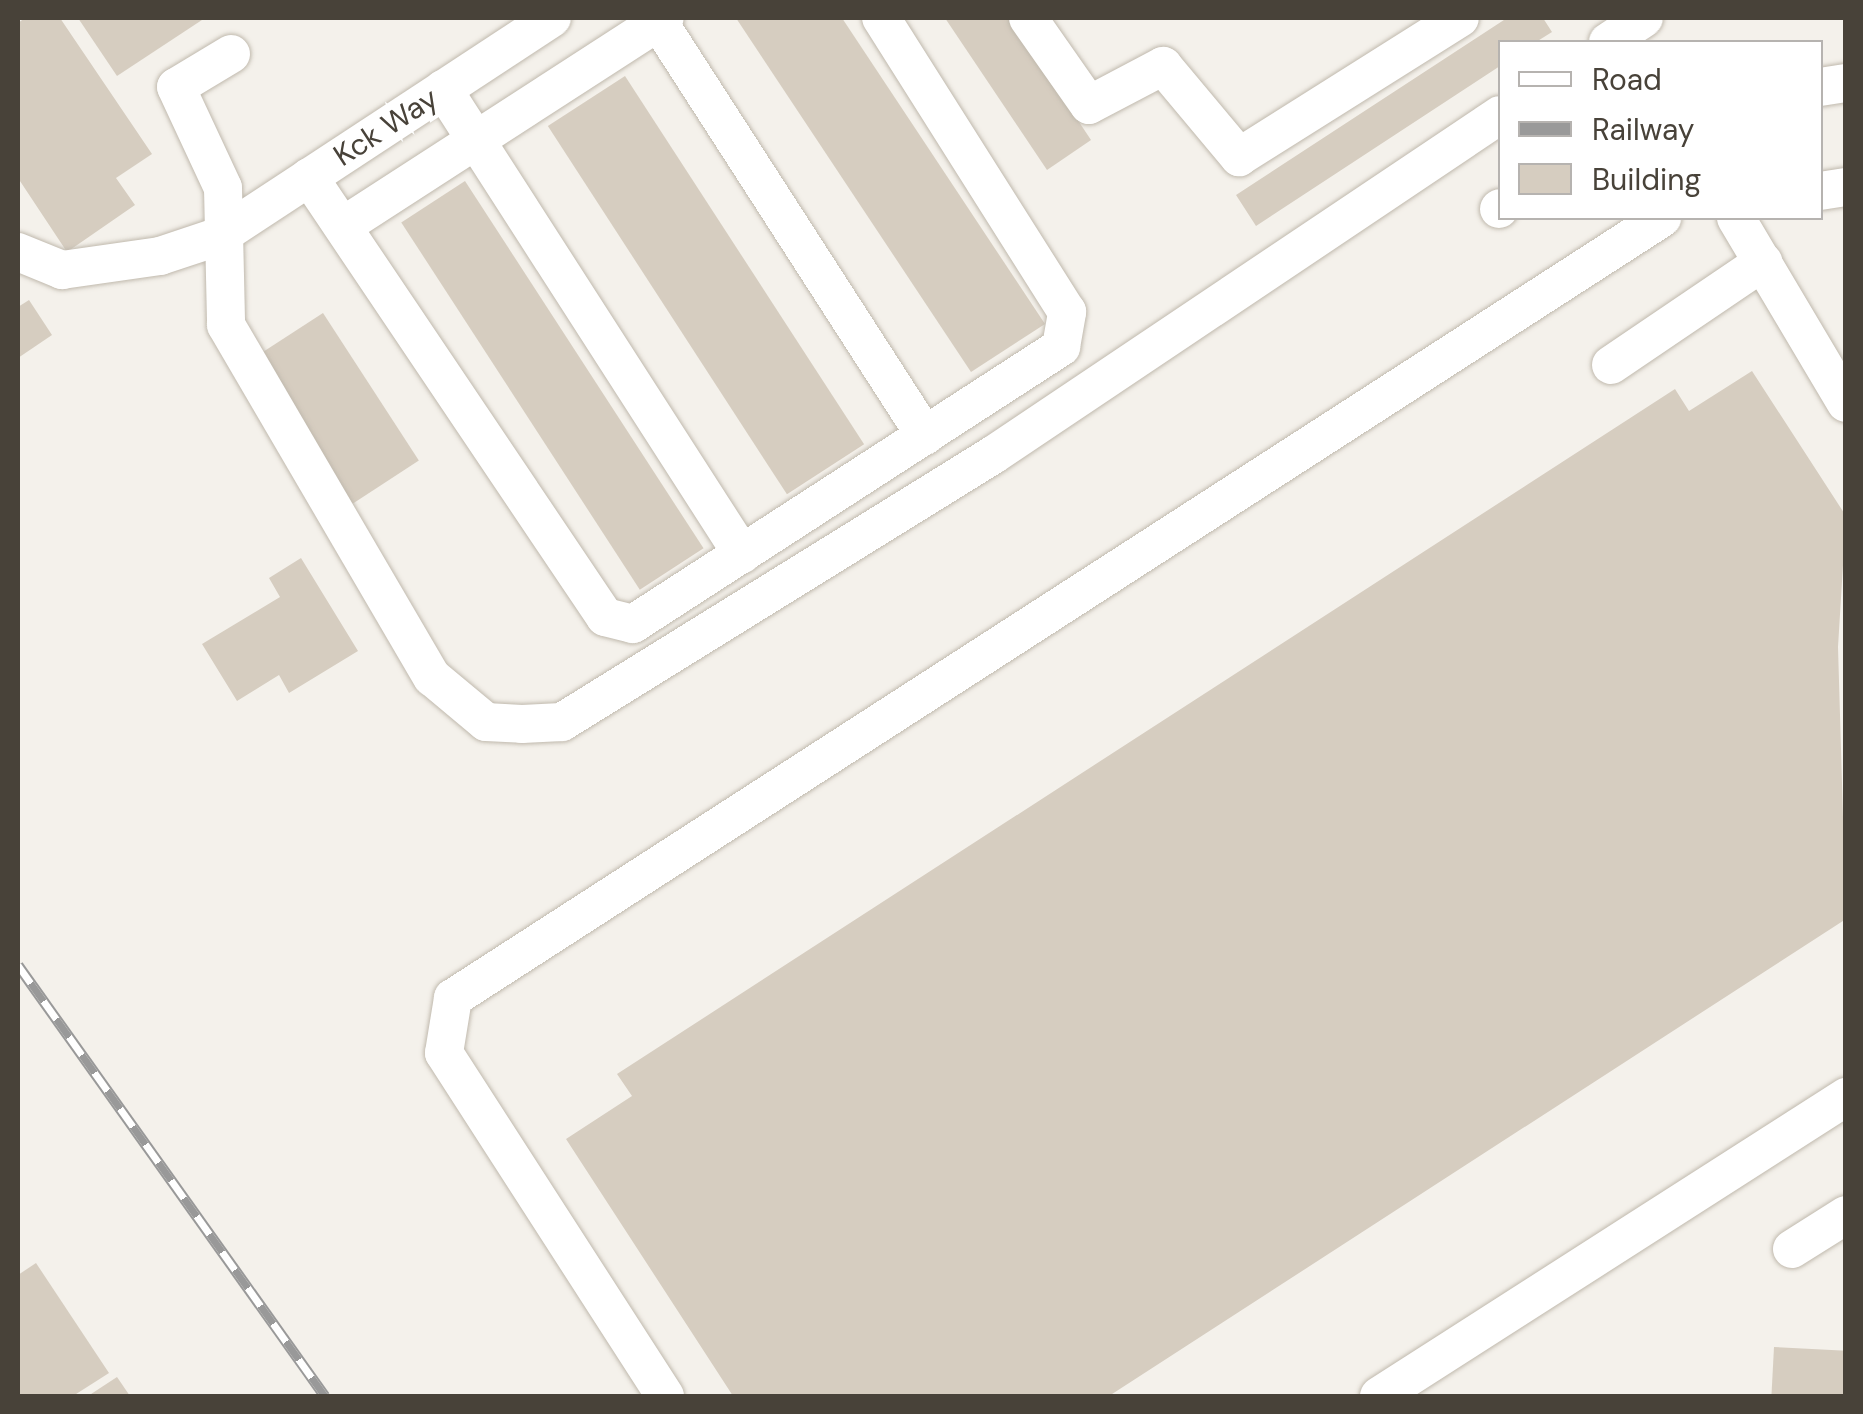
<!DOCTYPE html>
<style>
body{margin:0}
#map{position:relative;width:1863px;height:1414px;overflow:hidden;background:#f4f1eb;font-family:"DM Sans",sans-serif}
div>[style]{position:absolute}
.building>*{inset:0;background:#d6cdc0;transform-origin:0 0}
.roads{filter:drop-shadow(0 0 2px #c0b9ad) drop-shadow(0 0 2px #c0b9ad)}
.minor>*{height:38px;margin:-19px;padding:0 19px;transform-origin:19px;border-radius:19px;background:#fff}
.rail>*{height:11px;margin-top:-5.5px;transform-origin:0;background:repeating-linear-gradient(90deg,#fff 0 22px,#999 0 44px);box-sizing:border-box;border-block:2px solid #999}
span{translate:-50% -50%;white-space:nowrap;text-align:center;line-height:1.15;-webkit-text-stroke:8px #fff;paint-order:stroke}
.street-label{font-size:30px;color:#484239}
.frame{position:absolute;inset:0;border:20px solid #484239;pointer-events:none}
.legend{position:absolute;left:1498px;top:40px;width:325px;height:180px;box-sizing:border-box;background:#fff;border:2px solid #b6b3b0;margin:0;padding:12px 18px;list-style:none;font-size:30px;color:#484239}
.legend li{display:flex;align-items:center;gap:20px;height:50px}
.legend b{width:50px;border:2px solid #b6b3b0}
</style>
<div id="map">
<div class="building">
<div style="clip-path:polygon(25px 18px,60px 18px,152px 154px,116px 178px,135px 205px,67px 252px,18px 178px,18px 23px)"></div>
<div style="clip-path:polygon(78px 18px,205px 18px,117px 76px)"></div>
<div style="clip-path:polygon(736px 18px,842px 18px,1045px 324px,971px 372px)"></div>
<div style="clip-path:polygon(945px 18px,1010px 18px,1091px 140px,1047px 170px)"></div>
<div style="clip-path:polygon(1507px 18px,1543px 18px,1552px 32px,1536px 42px,1500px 42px,1500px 66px,1256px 226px,1236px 195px)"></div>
<div style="left:625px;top:76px;width:439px;height:92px;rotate:57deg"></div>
<div style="left:465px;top:181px;width:438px;height:76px;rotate:57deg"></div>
<div style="clip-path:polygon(29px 300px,52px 335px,18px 358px,18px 307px)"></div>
<div style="left:323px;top:313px;width:176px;height:79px;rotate:57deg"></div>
<div style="clip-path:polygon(1752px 371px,1846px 516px,1838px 647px,1846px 919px,1109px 1396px,733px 1396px,566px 1139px,632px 1096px,617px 1074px,1675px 389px,1689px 411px)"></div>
<div style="clip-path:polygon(301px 558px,358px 651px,289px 693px,279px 675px,237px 701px,202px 644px,280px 597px,269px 578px)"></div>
<div style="clip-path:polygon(36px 1263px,109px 1373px,73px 1396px,18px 1396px,18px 1275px)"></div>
<div style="left:1774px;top:1347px;width:72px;height:49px;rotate:3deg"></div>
<div style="clip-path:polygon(117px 1377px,130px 1396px,88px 1396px)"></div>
</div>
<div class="roads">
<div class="minor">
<div style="left:656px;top:18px;width:497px;rotate:57.2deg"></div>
<div style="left:1028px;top:18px;width:106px;rotate:55deg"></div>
<div style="left:1089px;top:105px;width:84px;rotate:-27.8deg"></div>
<div style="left:1163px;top:66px;width:119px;rotate:50.1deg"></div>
<div style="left:1239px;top:157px;width:261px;rotate:-32.2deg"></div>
<div style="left:1608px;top:42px;width:43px;rotate:-33.7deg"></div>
<div style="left:231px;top:54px;width:64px;rotate:149deg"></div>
<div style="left:176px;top:87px;width:111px;rotate:65deg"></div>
<div style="left:223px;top:188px;width:137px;rotate:88.7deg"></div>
<div style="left:226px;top:325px;width:408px;rotate:59.7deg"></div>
<div style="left:432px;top:677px;width:70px;rotate:39.8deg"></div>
<div style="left:486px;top:722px;width:36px;rotate:3deg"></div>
<div style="left:522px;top:724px;width:40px;rotate:-2.9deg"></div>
<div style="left:562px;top:722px;width:507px;rotate:-31.78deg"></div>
<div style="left:993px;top:455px;width:610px;rotate:-33.85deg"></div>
<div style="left:1820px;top:87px;width:26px;rotate:-9deg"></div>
<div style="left:443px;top:89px;width:553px;rotate:57.26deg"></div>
<div style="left:309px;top:177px;width:530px;rotate:56.07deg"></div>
<div style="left:605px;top:617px;width:29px;rotate:14deg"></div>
<div style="left:633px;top:624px;width:510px;rotate:-32.91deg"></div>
<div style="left:1061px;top:347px;width:36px;rotate:-80deg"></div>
<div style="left:1067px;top:312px;width:348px;rotate:-122.3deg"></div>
<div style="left:1820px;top:191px;width:26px;rotate:-9deg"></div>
<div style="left:1499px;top:209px;width:1px;rotate:-45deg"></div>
<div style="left:1736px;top:218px;width:215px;rotate:59.3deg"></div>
<div style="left:343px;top:226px;width:383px;rotate:-32.9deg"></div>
<div style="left:18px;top:252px;width:48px;rotate:22.2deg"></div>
<div style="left:62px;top:270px;width:99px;rotate:-8.1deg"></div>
<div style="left:160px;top:256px;width:63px;rotate:-18.4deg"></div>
<div style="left:220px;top:236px;width:397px;rotate:-33.3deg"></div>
<div style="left:1611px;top:365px;width:184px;rotate:-34.1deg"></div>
<div style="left:1792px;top:1249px;width:64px;rotate:-32.2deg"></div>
<div style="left:665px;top:1396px;width:408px;rotate:-122.8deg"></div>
<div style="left:444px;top:1053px;width:56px;rotate:-80.7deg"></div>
<div style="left:453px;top:998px;width:1439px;rotate:-32.83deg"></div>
<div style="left:1379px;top:1396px;width:555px;rotate:-32.63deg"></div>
</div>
</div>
<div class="rail">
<div style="left:18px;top:965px;width:529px;rotate:54.54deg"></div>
</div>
<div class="street-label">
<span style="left:386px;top:127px;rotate:-33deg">Kck Way</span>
</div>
<div class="frame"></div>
<ul class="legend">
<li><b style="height:12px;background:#fff"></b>Road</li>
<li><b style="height:12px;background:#999"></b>Railway</li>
<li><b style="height:28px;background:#d6cdc0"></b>Building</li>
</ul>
</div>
